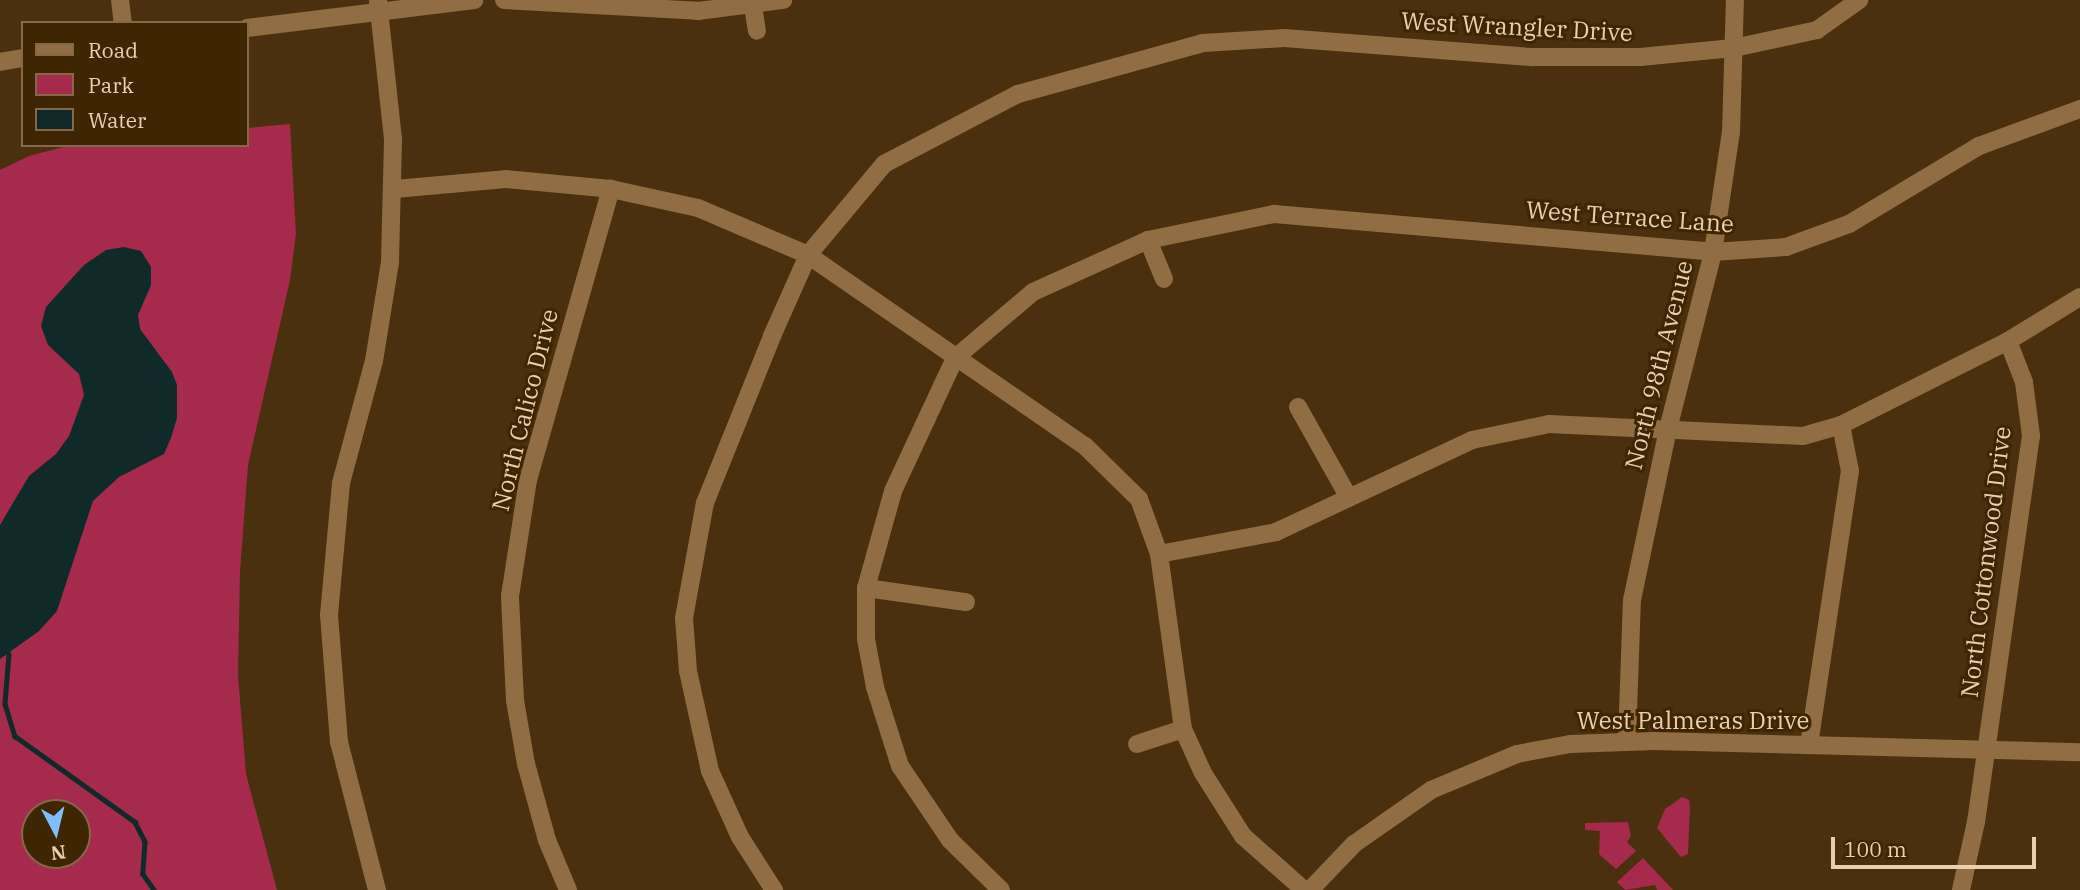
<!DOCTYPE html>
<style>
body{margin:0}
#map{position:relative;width:2080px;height:890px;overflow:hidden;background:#4a300e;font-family:"IBM Plex Serif",serif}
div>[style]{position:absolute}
.green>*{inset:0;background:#a62a4b}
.water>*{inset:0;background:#102a29}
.stream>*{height:4.5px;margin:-2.25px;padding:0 2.25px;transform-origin:2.25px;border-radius:2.25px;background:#102a29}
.minor>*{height:18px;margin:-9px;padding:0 9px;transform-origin:9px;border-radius:9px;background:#906d42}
span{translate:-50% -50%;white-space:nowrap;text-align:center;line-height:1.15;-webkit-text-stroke:6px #3f2603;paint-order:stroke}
.street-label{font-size:24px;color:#eaceb0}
.legend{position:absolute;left:21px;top:21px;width:228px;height:126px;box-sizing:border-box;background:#3f2603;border:2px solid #836948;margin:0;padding:9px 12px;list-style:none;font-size:21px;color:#eaceb0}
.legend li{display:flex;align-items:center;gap:14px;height:35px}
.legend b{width:35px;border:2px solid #836948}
.north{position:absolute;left:21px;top:799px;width:70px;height:70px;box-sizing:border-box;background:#3f2603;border:2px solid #836948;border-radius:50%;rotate:173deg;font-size:19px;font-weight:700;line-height:28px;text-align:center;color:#eaceb0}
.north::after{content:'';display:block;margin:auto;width:24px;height:32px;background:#81bdfa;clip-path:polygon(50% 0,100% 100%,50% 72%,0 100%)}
.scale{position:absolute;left:1831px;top:837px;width:205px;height:32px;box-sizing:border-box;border:4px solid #eaceb0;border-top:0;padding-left:9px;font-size:21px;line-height:24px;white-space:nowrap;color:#eaceb0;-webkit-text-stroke:5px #3f2603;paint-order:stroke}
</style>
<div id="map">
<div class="green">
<div style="clip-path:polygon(evenodd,290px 124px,296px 234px,290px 280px,248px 465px,240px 572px,238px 675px,246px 774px,277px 890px,0 890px,0 170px,29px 156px,71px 145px,247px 145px,247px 128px,290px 124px,35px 813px,77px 813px,77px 855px,35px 855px,35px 813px)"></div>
<div style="clip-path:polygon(1682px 797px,1689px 800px,1690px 806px,1688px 854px,1681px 857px,1657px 828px,1665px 809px)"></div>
<div style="clip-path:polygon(1628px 822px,1631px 836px,1627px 842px,1636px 851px,1616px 869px,1599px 854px,1600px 831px,1585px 830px,1585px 823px)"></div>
<div style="clip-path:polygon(1643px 858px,1673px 890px,1657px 890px,1655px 885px,1625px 890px,1617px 882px)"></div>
</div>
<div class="water">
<div style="clip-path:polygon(124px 247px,141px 251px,151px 267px,151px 285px,138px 315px,140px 329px,172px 372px,177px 385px,177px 418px,171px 438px,164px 454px,119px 477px,93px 501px,57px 611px,39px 631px,0 659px,0 525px,29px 476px,56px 454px,69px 436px,84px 395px,79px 374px,48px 345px,41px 326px,46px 307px,84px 265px,106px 250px)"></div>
</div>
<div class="stream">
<div style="left:9px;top:654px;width:50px;rotate:94.6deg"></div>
<div style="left:5px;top:704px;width:34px;rotate:73deg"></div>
<div style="left:15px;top:736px;width:148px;rotate:35.6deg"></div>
<div style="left:135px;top:822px;width:22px;rotate:63deg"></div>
<div style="left:145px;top:842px;width:32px;rotate:94deg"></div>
<div style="left:143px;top:874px;width:19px;rotate:55deg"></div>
</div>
<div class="minor">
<div style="left:120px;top:0;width:23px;rotate:83deg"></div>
<div style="left:504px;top:0;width:194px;rotate:3.2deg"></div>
<div style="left:698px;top:11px;width:86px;rotate:-7.4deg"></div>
<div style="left:753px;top:6px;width:25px;rotate:81deg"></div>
<div style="left:247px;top:28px;width:229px;rotate:-7deg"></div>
<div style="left:0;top:62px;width:23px;rotate:-10deg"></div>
<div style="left:395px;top:189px;width:111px;rotate:-5.1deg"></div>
<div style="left:506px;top:179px;width:105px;rotate:5.4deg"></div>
<div style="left:611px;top:189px;width:89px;rotate:12.3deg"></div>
<div style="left:698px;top:208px;width:120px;rotate:23.1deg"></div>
<div style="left:808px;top:255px;width:336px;rotate:34.6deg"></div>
<div style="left:1085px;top:446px;width:76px;rotate:44.5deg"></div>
<div style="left:1139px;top:499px;width:59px;rotate:70deg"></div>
<div style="left:1159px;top:554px;width:177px;rotate:82.2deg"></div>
<div style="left:1183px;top:729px;width:48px;rotate:65.6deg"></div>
<div style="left:1203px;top:773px;width:75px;rotate:57.6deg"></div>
<div style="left:1243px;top:836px;width:81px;rotate:41.5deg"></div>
<div style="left:1148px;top:240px;width:42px;rotate:67.7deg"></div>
<div style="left:1298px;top:407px;width:104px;rotate:60.7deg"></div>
<div style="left:1159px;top:554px;width:119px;rotate:-10.6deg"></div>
<div style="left:1276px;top:532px;width:217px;rotate:-25.1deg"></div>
<div style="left:1472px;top:440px;width:79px;rotate:-11.7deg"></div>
<div style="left:1549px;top:424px;width:254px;rotate:2.7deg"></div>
<div style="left:1803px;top:436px;width:40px;rotate:-16deg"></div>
<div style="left:1841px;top:425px;width:187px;rotate:-26.7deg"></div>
<div style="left:2008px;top:341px;width:84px;rotate:-31.4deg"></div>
<div style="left:866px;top:588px;width:101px;rotate:8deg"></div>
<div style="left:1627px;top:741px;width:141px;rotate:-88deg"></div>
<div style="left:1632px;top:600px;width:175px;rotate:-78.1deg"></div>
<div style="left:1668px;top:429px;width:183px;rotate:-75.7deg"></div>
<div style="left:1713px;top:252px;width:121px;rotate:-81.5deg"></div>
<div style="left:1731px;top:132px;width:132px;rotate:-88.3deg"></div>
<div style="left:1137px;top:744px;width:48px;rotate:-18.1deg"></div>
<div style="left:1809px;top:745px;width:277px;rotate:-81.5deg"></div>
<div style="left:1850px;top:471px;width:47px;rotate:-101.1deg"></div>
<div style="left:377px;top:890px;width:153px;rotate:-104.4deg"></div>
<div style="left:339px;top:742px;width:127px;rotate:-94.5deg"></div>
<div style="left:329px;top:615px;width:133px;rotate:-84.8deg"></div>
<div style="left:341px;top:483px;width:126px;rotate:-74.9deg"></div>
<div style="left:374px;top:361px;width:100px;rotate:-80.8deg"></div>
<div style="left:390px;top:262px;width:123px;rotate:-88.6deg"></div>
<div style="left:393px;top:139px;width:140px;rotate:-96.2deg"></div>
<div style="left:568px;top:890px;width:54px;rotate:-112.8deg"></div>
<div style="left:547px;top:840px;width:79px;rotate:-105.4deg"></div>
<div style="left:526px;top:764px;width:65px;rotate:-99.8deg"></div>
<div style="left:515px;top:700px;width:104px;rotate:-92.8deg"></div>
<div style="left:510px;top:596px;width:117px;rotate:-81.2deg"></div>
<div style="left:528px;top:480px;width:303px;rotate:-74.1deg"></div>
<div style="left:774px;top:890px;width:63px;rotate:-122.7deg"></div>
<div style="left:740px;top:837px;width:72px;rotate:-114.4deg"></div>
<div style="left:710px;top:771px;width:102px;rotate:-102.4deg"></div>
<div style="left:688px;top:671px;width:53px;rotate:-94.3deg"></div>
<div style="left:684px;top:618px;width:117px;rotate:-79.7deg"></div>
<div style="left:705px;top:503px;width:180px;rotate:-68.1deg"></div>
<div style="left:772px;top:336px;width:89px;rotate:-66deg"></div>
<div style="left:808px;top:255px;width:119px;rotate:-50.1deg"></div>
<div style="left:884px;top:164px;width:151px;rotate:-27.6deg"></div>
<div style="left:1018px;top:94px;width:192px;rotate:-15.4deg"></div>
<div style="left:1203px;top:43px;width:81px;rotate:-3.5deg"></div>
<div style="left:1284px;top:38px;width:250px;rotate:4.4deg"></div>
<div style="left:1533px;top:57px;width:107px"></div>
<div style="left:1640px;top:57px;width:94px;rotate:-5.5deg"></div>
<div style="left:1734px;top:48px;width:85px;rotate:-12.2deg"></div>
<div style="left:1817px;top:30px;width:52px;rotate:-35.5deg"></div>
<div style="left:1001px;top:890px;width:71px;rotate:-135.6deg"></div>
<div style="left:950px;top:840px;width:89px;rotate:-124deg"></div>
<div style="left:900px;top:766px;width:83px;rotate:-107.6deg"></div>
<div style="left:875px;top:687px;width:49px;rotate:-100.6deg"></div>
<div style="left:866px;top:639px;width:51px;rotate:-90deg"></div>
<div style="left:866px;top:588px;width:101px;rotate:-74.4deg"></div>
<div style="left:893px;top:491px;width:147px;rotate:-65deg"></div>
<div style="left:955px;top:358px;width:102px;rotate:-40.2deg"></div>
<div style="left:1033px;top:292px;width:126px;rotate:-24.3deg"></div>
<div style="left:1148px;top:240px;width:129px;rotate:-11.7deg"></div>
<div style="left:1274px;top:214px;width:441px;rotate:4.9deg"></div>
<div style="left:1713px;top:252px;width:73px;rotate:-3.9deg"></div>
<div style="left:1786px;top:247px;width:67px;rotate:-20.1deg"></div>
<div style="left:1849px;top:224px;width:152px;rotate:-31deg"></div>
<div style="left:1979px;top:146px;width:108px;rotate:-20.1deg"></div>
<div style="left:1310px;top:890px;width:64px;rotate:-46.3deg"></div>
<div style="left:1354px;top:844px;width:94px;rotate:-35deg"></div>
<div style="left:1431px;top:790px;width:93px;rotate:-22.7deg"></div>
<div style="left:1517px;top:754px;width:54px;rotate:-10.7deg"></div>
<div style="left:1570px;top:744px;width:84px;rotate:-2deg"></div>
<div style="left:1654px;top:741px;width:426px;rotate:1.5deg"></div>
<div style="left:1961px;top:890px;width:70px;rotate:-77.6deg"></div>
<div style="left:1976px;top:822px;width:390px;rotate:-81.9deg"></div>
<div style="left:2031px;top:436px;width:54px;rotate:-97.4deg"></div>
<div style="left:2024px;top:382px;width:44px;rotate:-111.3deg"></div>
</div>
<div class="street-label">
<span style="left:1517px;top:27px;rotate:3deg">West Wrangler Drive</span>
<span style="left:1630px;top:217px;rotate:4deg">West Terrace Lane</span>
<span style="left:1659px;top:365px;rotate:-76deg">North 98th Avenue</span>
<span style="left:525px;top:410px;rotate:-76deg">North Calico Drive</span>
<span style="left:1986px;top:562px;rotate:-83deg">North Cottonwood Drive</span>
<span style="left:1693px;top:721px">West Palmeras Drive</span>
</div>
<ul class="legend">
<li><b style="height:9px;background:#906d42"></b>Road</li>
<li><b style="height:19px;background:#a62a4b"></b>Park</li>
<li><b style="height:19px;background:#102a29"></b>Water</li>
</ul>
<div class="north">N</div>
<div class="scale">100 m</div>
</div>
